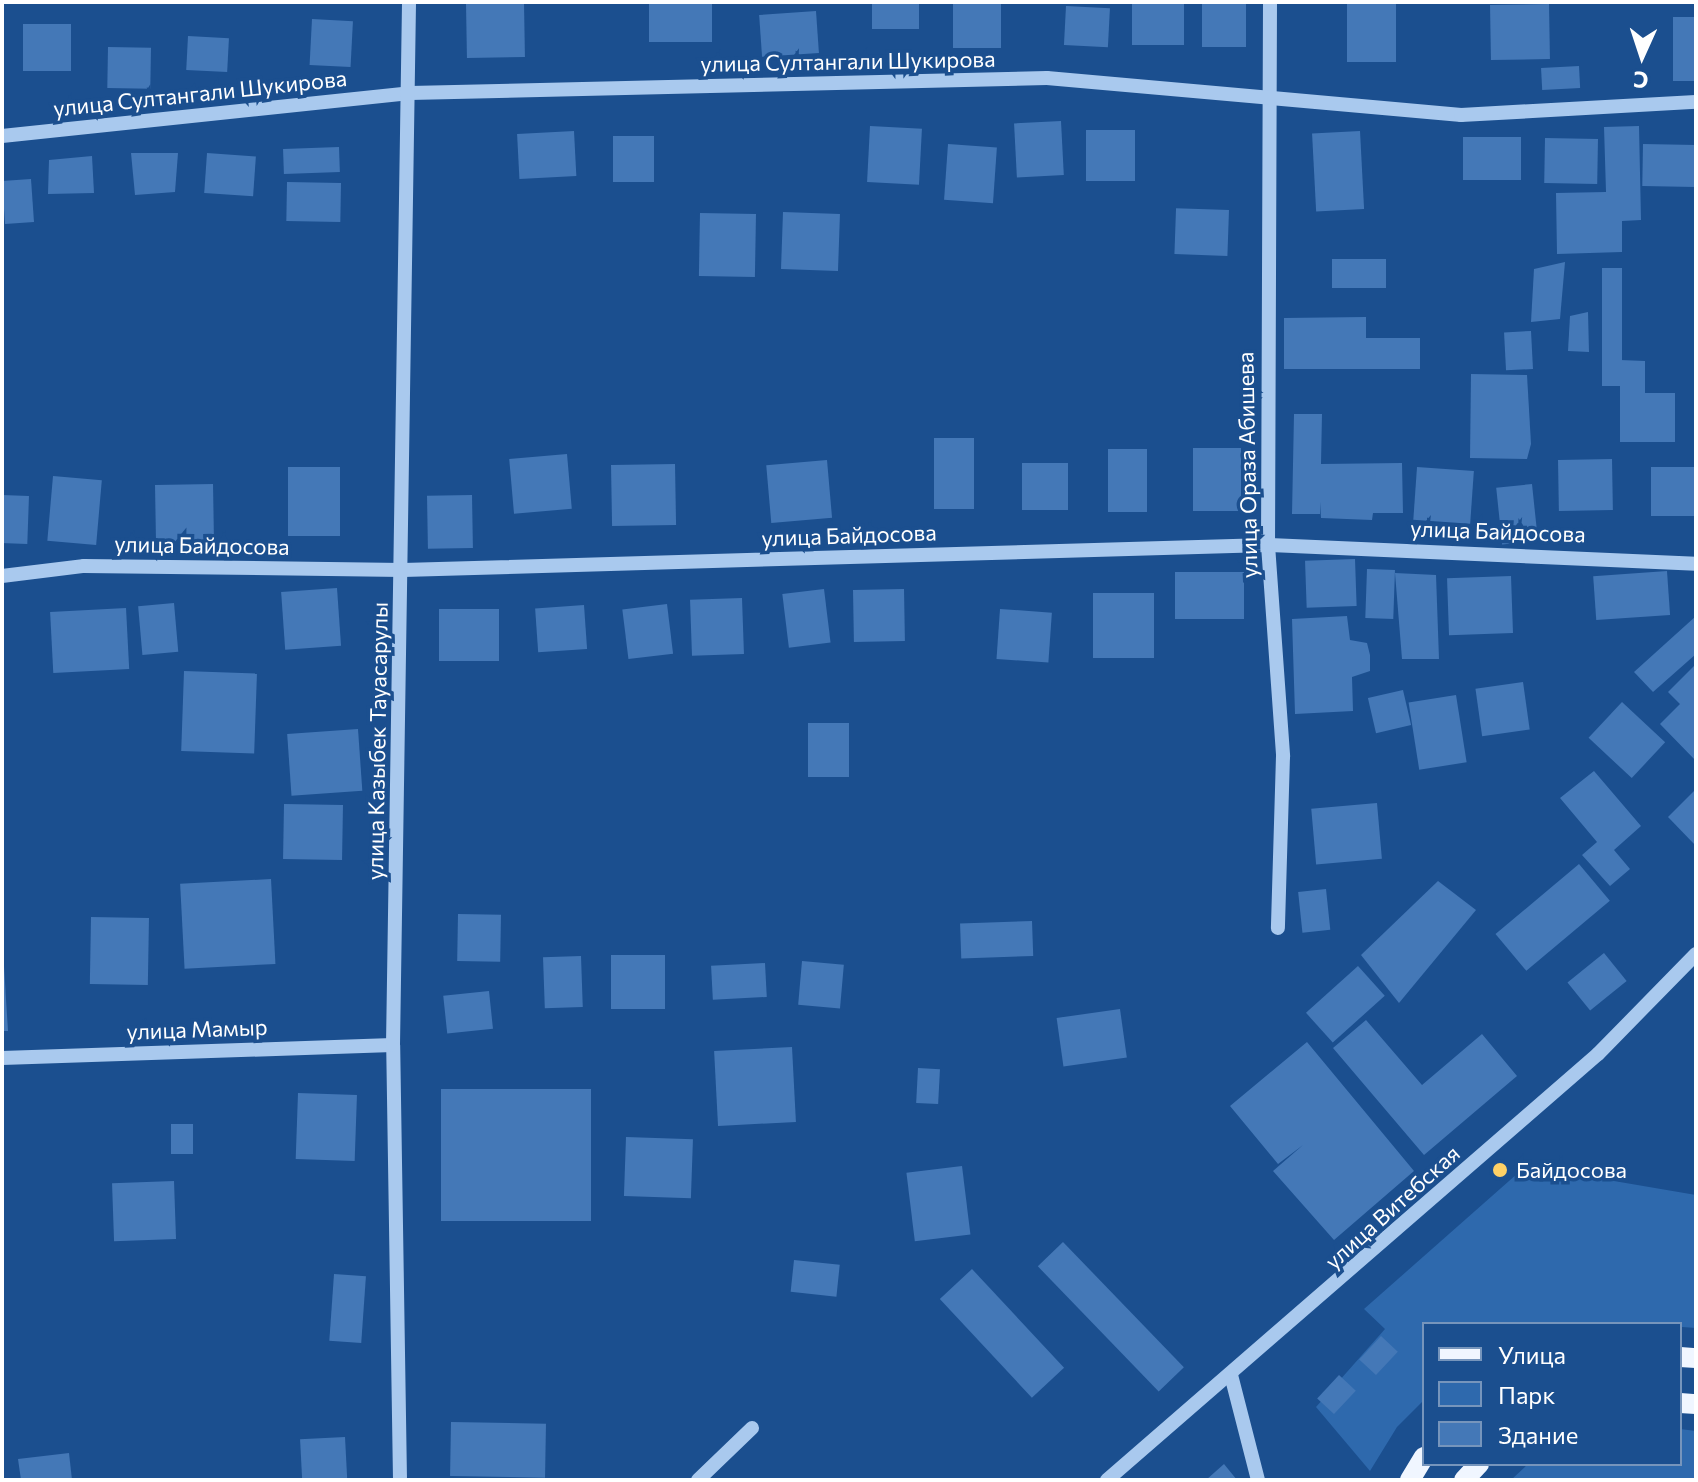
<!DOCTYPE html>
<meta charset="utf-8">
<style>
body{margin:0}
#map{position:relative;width:1698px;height:1482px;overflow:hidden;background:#1b4f8f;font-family:Commissioner,sans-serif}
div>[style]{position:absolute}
.green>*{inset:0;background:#2e69ad}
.building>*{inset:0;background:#4478b7;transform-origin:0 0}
.minor>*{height:14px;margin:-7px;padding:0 7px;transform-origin:7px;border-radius:7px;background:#a9c9ee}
.major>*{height:20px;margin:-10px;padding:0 10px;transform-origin:10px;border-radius:10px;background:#f0f6ff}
.dots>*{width:22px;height:22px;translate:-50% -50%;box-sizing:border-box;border:4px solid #1b4f8f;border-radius:50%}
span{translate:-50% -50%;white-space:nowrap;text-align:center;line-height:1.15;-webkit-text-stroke:7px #1b4f8f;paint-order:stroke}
.street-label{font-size:22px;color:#fff}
.poi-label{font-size:22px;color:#fff}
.left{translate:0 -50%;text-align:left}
.frame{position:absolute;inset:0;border:4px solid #fff;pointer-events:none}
.legend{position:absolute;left:1422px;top:1322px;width:260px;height:144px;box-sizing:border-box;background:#1b4f8f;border:2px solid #7695bc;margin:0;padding:10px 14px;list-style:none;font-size:24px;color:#fff}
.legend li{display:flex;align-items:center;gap:16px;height:40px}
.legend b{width:40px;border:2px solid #7695bc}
.north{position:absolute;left:1602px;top:16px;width:80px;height:80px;-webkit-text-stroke:6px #1b4f8f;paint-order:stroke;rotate:183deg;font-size:22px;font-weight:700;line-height:32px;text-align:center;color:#fff}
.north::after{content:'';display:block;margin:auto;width:28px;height:36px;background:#fff;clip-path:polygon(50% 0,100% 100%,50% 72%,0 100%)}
</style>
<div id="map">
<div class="green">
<div style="clip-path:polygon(1526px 1166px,1696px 1195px,1696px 1328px,1613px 1322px,1424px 1324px,1424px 1400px,1397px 1427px,1370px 1471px,1316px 1407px,1385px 1329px,1364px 1309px)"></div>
<div style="clip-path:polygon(1680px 1429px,1696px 1431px,1696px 1480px,1511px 1480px,1528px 1464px,1680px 1464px)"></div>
</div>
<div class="building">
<div style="left:649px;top:2px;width:63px;height:40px"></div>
<div style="left:872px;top:2px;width:47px;height:27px"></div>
<div style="left:953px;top:2px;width:48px;height:46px"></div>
<div style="left:1132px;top:2px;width:52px;height:43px"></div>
<div style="left:1347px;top:2px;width:49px;height:60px"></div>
<div style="left:524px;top:3px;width:54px;height:58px;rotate:89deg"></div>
<div style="left:1202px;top:4px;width:44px;height:43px"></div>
<div style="left:1549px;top:4px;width:55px;height:59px;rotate:89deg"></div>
<div style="left:1066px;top:6px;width:44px;height:39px;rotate:3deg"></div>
<div style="left:816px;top:11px;width:42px;height:57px;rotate:86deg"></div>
<div style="left:1673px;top:17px;width:23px;height:64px"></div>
<div style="left:312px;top:19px;width:41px;height:46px;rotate:3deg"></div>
<div style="left:23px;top:24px;width:48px;height:47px"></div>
<div style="left:188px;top:36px;width:41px;height:34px;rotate:3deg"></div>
<div style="left:108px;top:47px;width:43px;height:41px;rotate:1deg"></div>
<div style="left:1579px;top:66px;width:22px;height:38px;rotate:87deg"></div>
<div style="left:1061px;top:121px;width:54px;height:47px;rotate:87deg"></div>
<div style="left:870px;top:126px;width:52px;height:56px;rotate:3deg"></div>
<div style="clip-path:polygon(1639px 126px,1641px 220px,1622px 221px,1622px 252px,1557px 254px,1556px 193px,1606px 192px,1604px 127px)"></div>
<div style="left:1086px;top:130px;width:49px;height:51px"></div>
<div style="left:574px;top:131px;width:45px;height:57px;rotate:87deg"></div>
<div style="left:1360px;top:131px;width:78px;height:48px;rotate:87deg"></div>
<div style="left:613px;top:136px;width:41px;height:46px"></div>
<div style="left:1463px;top:137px;width:58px;height:43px"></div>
<div style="left:1545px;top:138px;width:53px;height:45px;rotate:1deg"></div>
<div style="left:948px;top:144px;width:49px;height:56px;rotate:4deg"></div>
<div style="left:1643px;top:144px;width:53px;height:42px;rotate:1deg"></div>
<div style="left:339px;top:147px;width:25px;height:56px;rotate:88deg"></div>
<div style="clip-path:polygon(131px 153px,178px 153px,175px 192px,135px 195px)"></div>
<div style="left:207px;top:153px;width:49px;height:40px;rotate:4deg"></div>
<div style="clip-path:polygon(92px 156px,94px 193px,48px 194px,49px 160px)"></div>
<div style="left:31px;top:179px;width:43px;height:29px;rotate:86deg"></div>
<div style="left:341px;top:183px;width:39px;height:54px;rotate:91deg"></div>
<div style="left:1229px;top:210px;width:46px;height:53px;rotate:92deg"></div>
<div style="left:783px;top:212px;width:57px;height:57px;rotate:2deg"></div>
<div style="left:700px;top:213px;width:56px;height:63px;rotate:1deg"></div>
<div style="left:1386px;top:259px;width:29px;height:54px;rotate:90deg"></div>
<div style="clip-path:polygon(1565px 262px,1560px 319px,1531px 322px,1534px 269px)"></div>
<div style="left:1602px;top:268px;width:20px;height:118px"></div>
<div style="clip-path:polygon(1588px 312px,1589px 352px,1568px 351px,1570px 316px)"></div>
<div style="clip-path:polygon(1366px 317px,1366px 338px,1420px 338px,1420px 369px,1284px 369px,1284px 318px)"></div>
<div style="left:1531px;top:331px;width:38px;height:27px;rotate:87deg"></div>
<div style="clip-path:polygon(1620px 360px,1645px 361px,1645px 393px,1675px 393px,1675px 442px,1620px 442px)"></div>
<div style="clip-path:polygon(1471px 374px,1527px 375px,1531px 444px,1527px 459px,1470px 458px)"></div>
<div style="clip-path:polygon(1294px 414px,1322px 414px,1321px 464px,1402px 463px,1403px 513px,1373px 513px,1372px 520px,1321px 518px,1320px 502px,1320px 514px,1292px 514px)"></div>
<div style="left:974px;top:438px;width:71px;height:40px;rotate:90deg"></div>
<div style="left:1193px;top:448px;width:48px;height:63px"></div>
<div style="left:1108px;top:449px;width:39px;height:63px"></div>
<div style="left:567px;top:454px;width:55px;height:58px;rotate:85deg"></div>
<div style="left:1612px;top:459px;width:51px;height:54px;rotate:89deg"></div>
<div style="left:827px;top:460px;width:58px;height:61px;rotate:85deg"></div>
<div style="left:1022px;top:463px;width:46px;height:47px"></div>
<div style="left:675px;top:464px;width:61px;height:64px;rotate:89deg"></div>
<div style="left:288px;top:467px;width:52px;height:69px"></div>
<div style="left:1417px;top:467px;width:57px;height:53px;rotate:4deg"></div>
<div style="left:1696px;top:467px;width:49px;height:45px;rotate:90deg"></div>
<div style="left:53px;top:476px;width:49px;height:65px;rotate:5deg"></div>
<div style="left:213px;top:484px;width:57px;height:58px;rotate:89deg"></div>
<div style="left:1532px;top:484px;width:57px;height:36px;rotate:84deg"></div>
<div style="left:2px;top:495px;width:27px;height:48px;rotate:2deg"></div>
<div style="left:472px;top:495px;width:53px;height:45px;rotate:89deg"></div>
<div style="left:1355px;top:559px;width:47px;height:50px;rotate:88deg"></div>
<div style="left:1367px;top:569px;width:28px;height:49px;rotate:2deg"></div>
<div style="left:1667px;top:571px;width:44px;height:74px;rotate:86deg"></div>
<div style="left:1175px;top:572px;width:69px;height:47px"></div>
<div style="clip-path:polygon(1395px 573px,1436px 575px,1439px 659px,1402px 659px)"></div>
<div style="left:1511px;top:576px;width:57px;height:64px;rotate:88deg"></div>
<div style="left:337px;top:588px;width:58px;height:56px;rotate:86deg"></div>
<div style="left:824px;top:589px;width:54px;height:42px;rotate:83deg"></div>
<div style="left:904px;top:589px;width:52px;height:51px;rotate:89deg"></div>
<div style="left:1093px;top:593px;width:61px;height:65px"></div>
<div style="left:742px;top:598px;width:56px;height:52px;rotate:88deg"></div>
<div style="left:174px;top:603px;width:49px;height:36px;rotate:85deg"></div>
<div style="left:667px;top:604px;width:50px;height:45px;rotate:83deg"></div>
<div style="left:584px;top:605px;width:44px;height:49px;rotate:86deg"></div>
<div style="left:126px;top:608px;width:61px;height:76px;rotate:87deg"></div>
<div style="left:439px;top:609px;width:60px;height:52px"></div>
<div style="left:1000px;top:609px;width:52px;height:50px;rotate:4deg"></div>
<div style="clip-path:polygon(1347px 616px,1350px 640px,1367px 643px,1370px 655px,1370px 671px,1352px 677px,1353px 711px,1295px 714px,1292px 619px)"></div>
<div style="clip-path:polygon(1696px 616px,1696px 654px,1653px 692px,1634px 672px)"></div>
<div style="clip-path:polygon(1696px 664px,1696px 761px,1660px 724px,1680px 704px,1668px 692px)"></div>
<div style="left:184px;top:671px;width:73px;height:80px;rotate:2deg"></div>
<div style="left:1523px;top:682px;width:48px;height:48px;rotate:82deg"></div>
<div style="left:1403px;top:690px;width:36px;height:36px;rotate:77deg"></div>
<div style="left:1456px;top:695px;width:68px;height:48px;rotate:81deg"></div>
<div style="left:1622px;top:702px;width:59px;height:49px;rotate:43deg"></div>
<div style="left:808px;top:723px;width:41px;height:54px"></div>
<div style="left:358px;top:729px;width:62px;height:71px;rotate:86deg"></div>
<div style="clip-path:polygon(1594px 771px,1641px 826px,1614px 850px,1630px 869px,1610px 886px,1582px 855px,1597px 842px,1560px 798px)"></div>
<div style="clip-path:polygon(1696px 789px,1696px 846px,1668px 817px)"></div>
<div style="left:1377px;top:803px;width:56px;height:66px;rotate:85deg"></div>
<div style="left:343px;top:805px;width:55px;height:59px;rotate:91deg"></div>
<div style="left:1579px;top:864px;width:48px;height:109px;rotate:50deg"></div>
<div style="left:271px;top:879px;width:85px;height:91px;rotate:87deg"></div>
<div style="clip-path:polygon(1438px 881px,1476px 910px,1399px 1003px,1361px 955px)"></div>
<div style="left:1326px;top:889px;width:41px;height:28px;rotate:84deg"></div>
<div style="left:458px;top:914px;width:43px;height:47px;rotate:1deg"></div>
<div style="left:91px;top:917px;width:58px;height:67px;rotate:1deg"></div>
<div style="left:1032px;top:921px;width:35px;height:72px;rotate:88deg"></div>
<div style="left:1604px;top:953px;width:36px;height:47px;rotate:51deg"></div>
<div style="left:611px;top:955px;width:54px;height:54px"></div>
<div style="left:581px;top:956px;width:51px;height:38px;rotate:88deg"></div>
<div style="left:802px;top:961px;width:42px;height:44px;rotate:5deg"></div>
<div style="left:765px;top:963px;width:34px;height:54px;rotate:87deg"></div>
<div style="clip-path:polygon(2px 966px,4px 966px,8px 1031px,2px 1031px)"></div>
<div style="left:1358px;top:966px;width:40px;height:70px;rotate:48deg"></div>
<div style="left:489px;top:991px;width:38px;height:46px;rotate:84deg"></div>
<div style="left:1120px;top:1009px;width:49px;height:64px;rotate:82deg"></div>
<div style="clip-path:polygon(1366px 1020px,1422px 1085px,1482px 1034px,1517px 1076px,1424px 1155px,1333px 1048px)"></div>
<div style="clip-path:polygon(1307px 1042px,1414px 1171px,1334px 1240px,1273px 1171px,1303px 1145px,1278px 1164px,1230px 1106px)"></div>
<div style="left:792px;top:1047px;width:75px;height:78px;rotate:87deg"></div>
<div style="left:918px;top:1068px;width:22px;height:35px;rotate:3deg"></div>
<div style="left:591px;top:1089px;width:132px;height:150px;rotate:90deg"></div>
<div style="left:298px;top:1093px;width:59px;height:66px;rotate:2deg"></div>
<div style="left:171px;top:1124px;width:22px;height:30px"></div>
<div style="left:626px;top:1137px;width:67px;height:59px;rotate:2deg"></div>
<div style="left:962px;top:1166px;width:69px;height:56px;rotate:83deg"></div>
<div style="left:174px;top:1181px;width:58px;height:62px;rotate:88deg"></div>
<div style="left:1063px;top:1242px;width:174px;height:35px;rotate:46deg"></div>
<div style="left:794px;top:1260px;width:46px;height:32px;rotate:6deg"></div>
<div style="left:972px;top:1269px;width:135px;height:44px;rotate:47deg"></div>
<div style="left:334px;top:1274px;width:32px;height:67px;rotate:4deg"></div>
<div style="left:1381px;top:1336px;width:23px;height:32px;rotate:43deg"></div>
<div style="left:1339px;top:1375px;width:23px;height:32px;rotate:43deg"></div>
<div style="left:451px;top:1422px;width:95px;height:54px;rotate:1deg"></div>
<div style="left:345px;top:1437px;width:43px;height:45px;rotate:87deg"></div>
<div style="clip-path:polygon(69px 1453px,72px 1480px,21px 1480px,18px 1459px)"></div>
<div style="clip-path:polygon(1224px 1464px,1237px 1480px,1206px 1480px)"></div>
</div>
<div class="minor">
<div style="left:1270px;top:2px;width:543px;rotate:90.21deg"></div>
<div style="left:1268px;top:545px;width:212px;rotate:85.9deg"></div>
<div style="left:1283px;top:756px;width:172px;rotate:91.7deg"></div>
<div style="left:2px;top:136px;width:410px;rotate:-6deg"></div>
<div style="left:410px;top:93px;width:637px;rotate:-1.35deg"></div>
<div style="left:1047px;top:78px;width:416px;rotate:5.1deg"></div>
<div style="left:1461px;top:115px;width:235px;rotate:-3.2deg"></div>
<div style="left:2px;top:576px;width:83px;rotate:-7deg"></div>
<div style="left:84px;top:566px;width:319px;rotate:0.7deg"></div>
<div style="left:403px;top:570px;width:865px;rotate:-1.66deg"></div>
<div style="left:1268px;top:545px;width:428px;rotate:2.5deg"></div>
<div style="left:2px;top:1058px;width:391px;rotate:-1.9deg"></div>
<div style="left:1231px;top:1375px;width:108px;rotate:75.6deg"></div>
<div style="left:400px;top:1480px;width:435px;rotate:-90.9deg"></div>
<div style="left:393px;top:1045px;width:1043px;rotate:-89.12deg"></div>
<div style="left:698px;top:1480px;width:75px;rotate:-43.9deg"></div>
<div style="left:1107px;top:1480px;width:650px;rotate:-40.95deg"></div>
<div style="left:1598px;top:1054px;width:140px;rotate:-45.6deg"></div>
</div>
<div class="major">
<div style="left:1680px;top:1357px;width:16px;rotate:4deg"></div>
<div style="left:1680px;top:1403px;width:16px;rotate:4deg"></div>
<div style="left:1410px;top:1480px;width:27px;rotate:-59deg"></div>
<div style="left:1464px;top:1480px;width:22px;rotate:-47deg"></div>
</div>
<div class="dots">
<div style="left:1500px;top:1170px;background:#ffd166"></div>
</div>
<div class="street-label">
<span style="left:848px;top:61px;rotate:-1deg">улица Султангали Шукирова</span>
<span style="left:200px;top:93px;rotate:-6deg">улица Султангали Шукирова</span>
<span style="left:1247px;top:465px;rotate:-91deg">улица Ораза Абишева</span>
<span style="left:1498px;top:531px;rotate:2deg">улица Байдосова</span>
<span style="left:849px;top:535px;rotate:-2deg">улица Байдосова</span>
<span style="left:202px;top:545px;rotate:1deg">улица Байдосова</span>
<span style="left:377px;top:741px;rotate:-89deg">улица Казыбек Тауасарулы</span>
<span style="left:197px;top:1029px;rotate:-2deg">улица Мамыр</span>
<span style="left:1392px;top:1207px;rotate:-42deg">улица Витебская</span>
</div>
<div class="poi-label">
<span class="left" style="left:1516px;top:1170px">Байдосова</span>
</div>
<div class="frame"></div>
<ul class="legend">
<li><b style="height:10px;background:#f0f6ff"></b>Улица</li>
<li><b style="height:22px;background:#2e69ad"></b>Парк</li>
<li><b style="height:22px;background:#4478b7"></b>Здание</li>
</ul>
<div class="north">С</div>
</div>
